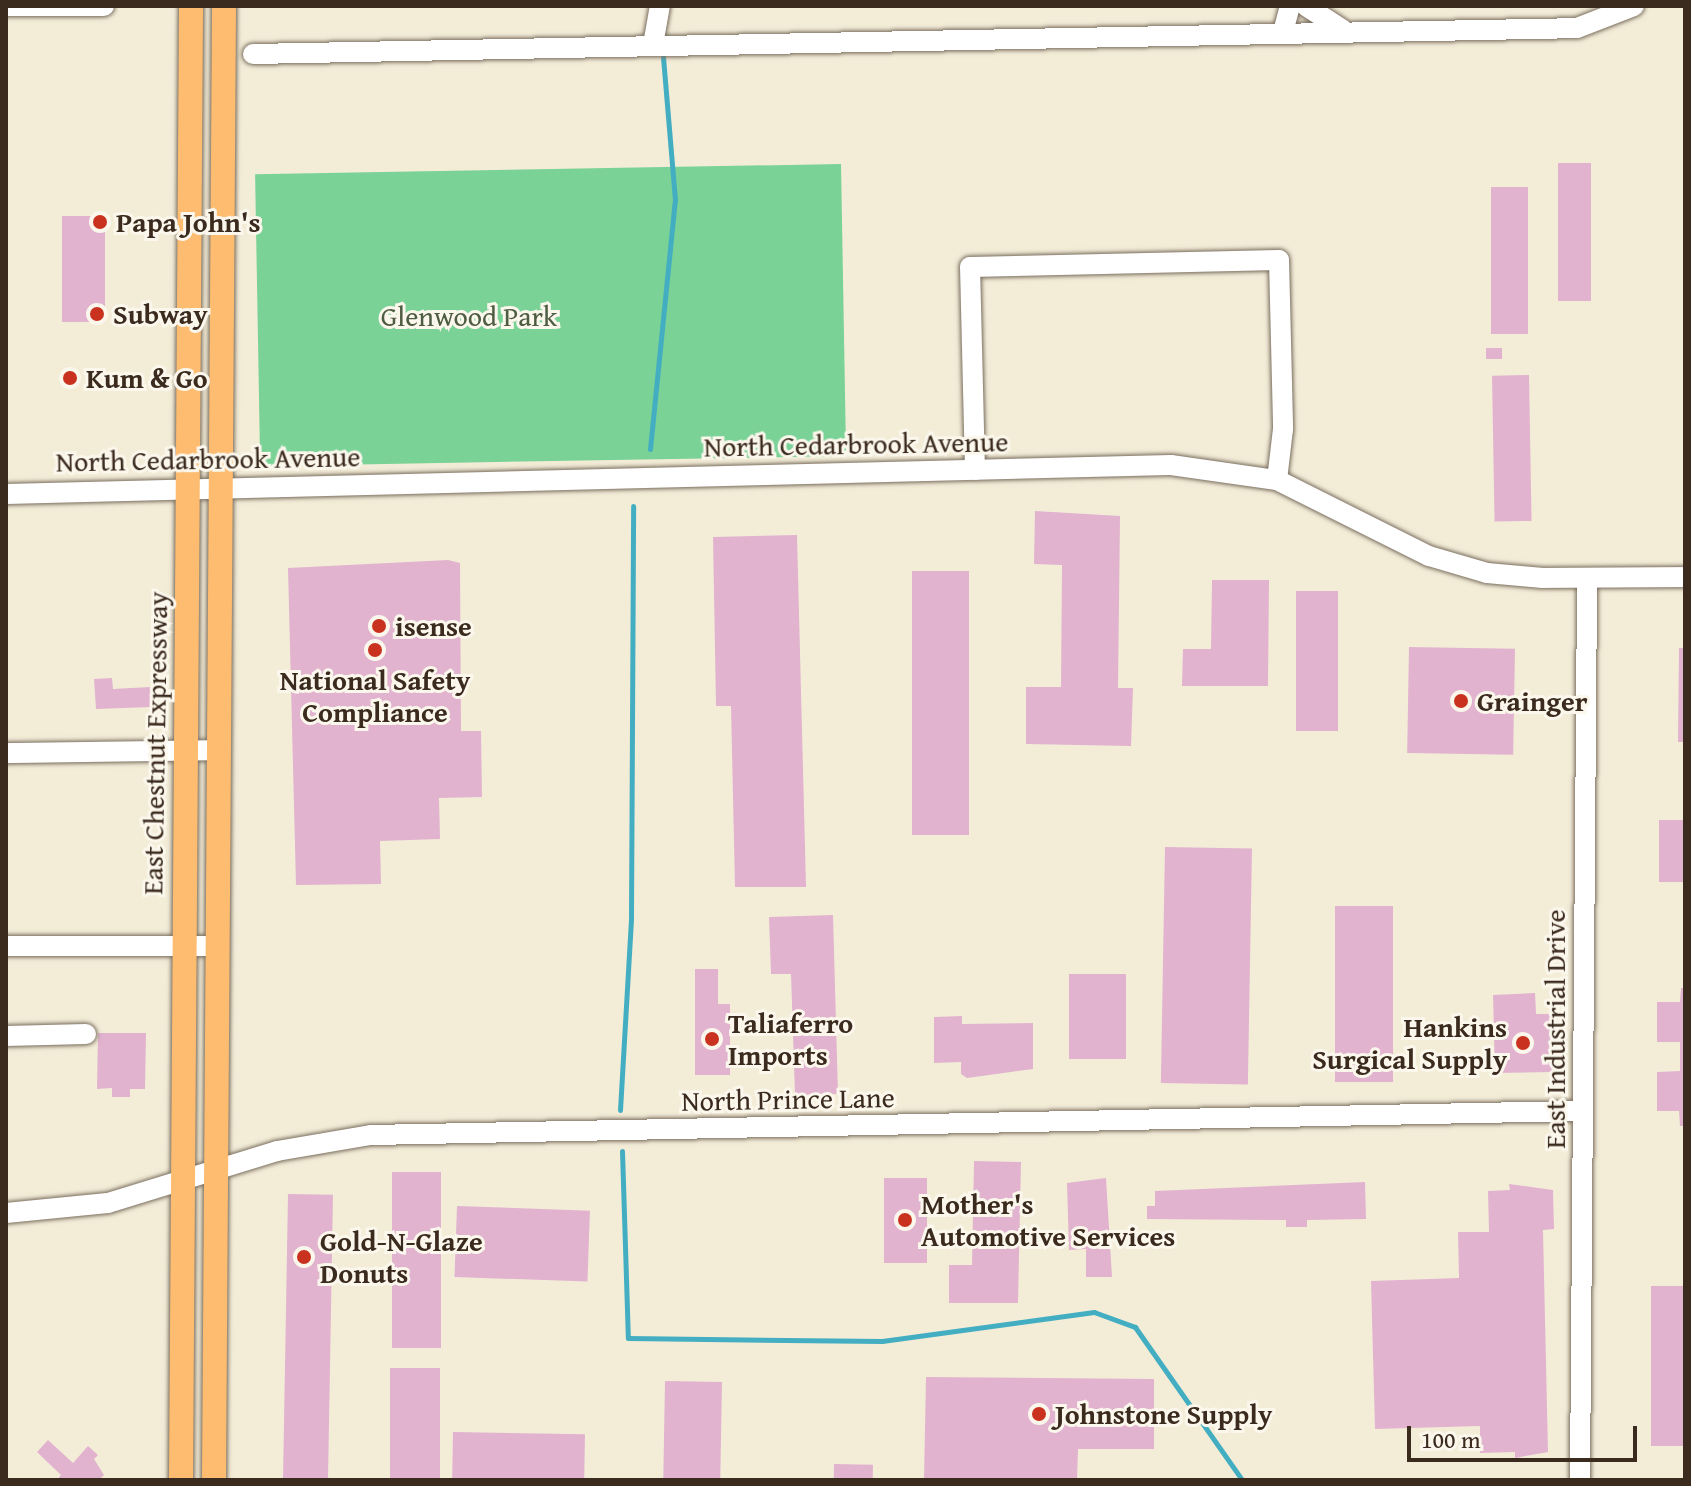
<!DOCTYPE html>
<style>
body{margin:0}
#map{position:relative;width:1691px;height:1486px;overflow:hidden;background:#f3edd8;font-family:"Gentium Book Plus",serif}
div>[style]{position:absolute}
.green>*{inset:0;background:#7ad297;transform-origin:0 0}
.stream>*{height:5px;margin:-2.5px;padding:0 2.5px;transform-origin:2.5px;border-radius:2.5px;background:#43aec1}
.building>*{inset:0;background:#e1b3cf;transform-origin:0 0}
.roads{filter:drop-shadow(0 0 2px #7b6e5f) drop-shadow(0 0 2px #7b6e5f)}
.minor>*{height:20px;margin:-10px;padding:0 10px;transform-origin:10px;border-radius:10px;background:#fff}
.major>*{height:24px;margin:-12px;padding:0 12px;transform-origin:12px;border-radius:12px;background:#fdbc70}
.dots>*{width:22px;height:22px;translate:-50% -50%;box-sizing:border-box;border:4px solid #fbf7ec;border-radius:50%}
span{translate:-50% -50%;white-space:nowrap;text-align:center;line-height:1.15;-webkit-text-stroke:6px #fbf7ec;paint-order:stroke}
.poi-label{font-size:28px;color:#3b2a1e;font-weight:700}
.left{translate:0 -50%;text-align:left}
.right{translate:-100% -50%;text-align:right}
.park-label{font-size:28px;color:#4e5c42}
.street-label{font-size:28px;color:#3b2a1e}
.frame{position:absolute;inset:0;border:8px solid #3b2a1e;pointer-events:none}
.scale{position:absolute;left:1407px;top:1426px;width:230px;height:36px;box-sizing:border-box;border:4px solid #3b2a1e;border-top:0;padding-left:10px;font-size:24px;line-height:28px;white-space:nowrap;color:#3b2a1e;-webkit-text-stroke:6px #fbf7ec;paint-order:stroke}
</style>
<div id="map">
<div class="green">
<div style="left:841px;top:164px;width:292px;height:586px;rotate:89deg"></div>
</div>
<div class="stream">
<div style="left:650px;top:449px;width:250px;rotate:-84.3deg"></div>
<div style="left:675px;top:200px;width:143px;rotate:-94.8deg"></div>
<div style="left:620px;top:1110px;width:193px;rotate:-86.7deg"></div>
<div style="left:631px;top:917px;width:411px;rotate:-89.7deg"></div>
<div style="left:622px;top:1151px;width:187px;rotate:88.2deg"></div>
<div style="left:628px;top:1338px;width:254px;rotate:0.7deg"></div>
<div style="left:882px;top:1341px;width:214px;rotate:-7.8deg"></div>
<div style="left:1094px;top:1312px;width:44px;rotate:20.1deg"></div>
<div style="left:1135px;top:1327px;width:187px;rotate:55deg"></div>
</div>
<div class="building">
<div style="left:1591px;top:163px;width:138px;height:33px;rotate:90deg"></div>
<div style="left:1528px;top:187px;width:147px;height:37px;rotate:90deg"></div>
<div style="left:62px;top:216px;width:43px;height:106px"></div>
<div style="left:1486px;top:348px;width:16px;height:11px"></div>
<div style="left:1529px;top:375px;width:146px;height:37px;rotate:89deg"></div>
<div style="clip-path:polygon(1035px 511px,1120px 516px,1118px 688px,1133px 688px,1131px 746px,1026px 744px,1026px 687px,1061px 687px,1062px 565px,1034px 564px)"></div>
<div style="clip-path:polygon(797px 535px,806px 887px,735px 887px,731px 706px,716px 706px,713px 537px)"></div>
<div style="clip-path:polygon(448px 560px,460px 563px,461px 731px,481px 731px,482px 797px,439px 798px,440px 839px,380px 841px,381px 884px,296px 885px,288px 568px)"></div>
<div style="left:912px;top:571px;width:57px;height:264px"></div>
<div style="clip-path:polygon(1212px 580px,1269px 580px,1268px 686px,1182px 686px,1183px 649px,1211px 649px)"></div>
<div style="left:1296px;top:591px;width:42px;height:140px"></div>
<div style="left:1409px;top:647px;width:106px;height:106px;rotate:1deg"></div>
<div style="clip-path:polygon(1679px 648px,1685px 648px,1685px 742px,1678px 742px)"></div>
<div style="clip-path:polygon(112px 678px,113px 689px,150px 687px,151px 707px,96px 709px,94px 679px)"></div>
<div style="left:1685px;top:820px;width:62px;height:26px;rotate:90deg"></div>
<div style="left:1165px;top:847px;width:87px;height:236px;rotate:1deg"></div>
<div style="left:1335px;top:906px;width:58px;height:176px"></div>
<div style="clip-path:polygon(833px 915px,838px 1094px,795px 1095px,791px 974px,771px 974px,769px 917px)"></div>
<div style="clip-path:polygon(695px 969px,718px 969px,718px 1004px,730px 1004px,730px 1075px,695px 1075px)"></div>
<div style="left:1069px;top:974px;width:57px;height:85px"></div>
<div style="clip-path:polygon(1681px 988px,1685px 988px,1685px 1126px,1680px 1126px,1679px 1111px,1657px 1111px,1657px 1072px,1680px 1071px,1680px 1042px,1657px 1042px,1657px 1002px,1680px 1002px)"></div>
<div style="clip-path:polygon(1535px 993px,1536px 1014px,1552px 1014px,1553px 1072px,1495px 1073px,1493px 995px)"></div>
<div style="clip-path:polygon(962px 1016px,962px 1024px,1033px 1023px,1033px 1069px,967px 1078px,961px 1074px,961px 1062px,934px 1063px,934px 1017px)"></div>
<div style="clip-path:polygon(98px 1033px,146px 1033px,145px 1089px,130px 1089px,130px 1097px,112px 1097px,112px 1088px,97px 1089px)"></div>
<div style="clip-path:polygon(974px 1161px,1021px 1162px,1018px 1303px,949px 1303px,949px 1265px,972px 1265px)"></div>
<div style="left:392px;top:1172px;width:49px;height:176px"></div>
<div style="left:884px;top:1178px;width:43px;height:85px"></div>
<div style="clip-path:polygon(1106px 1178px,1112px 1277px,1086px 1277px,1086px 1249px,1069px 1250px,1067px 1183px)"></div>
<div style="clip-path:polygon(1365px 1182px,1366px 1219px,1307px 1220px,1307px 1227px,1286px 1227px,1286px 1220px,1147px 1219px,1147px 1206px,1155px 1206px,1155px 1191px)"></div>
<div style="clip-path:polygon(1509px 1184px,1553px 1190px,1554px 1229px,1543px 1230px,1548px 1452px,1515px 1458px,1515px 1452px,1480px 1453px,1480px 1426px,1375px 1429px,1371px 1281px,1459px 1278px,1458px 1232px,1489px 1232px,1488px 1191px,1510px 1190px)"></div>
<div style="left:288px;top:1194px;width:45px;height:286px;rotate:1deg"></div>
<div style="left:457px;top:1206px;width:133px;height:71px;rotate:2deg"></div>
<div style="left:1651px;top:1286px;width:34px;height:160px"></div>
<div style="left:390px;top:1368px;width:50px;height:112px"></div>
<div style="clip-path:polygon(926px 1377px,1154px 1379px,1154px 1449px,1078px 1449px,1077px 1480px,924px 1480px)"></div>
<div style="left:665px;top:1381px;width:57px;height:99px;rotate:1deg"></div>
<div style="left:453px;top:1432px;width:132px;height:48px;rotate:1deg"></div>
<div style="clip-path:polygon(48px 1440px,73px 1463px,88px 1446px,98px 1455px,94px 1459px,104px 1475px,99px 1480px,57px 1480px,61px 1475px,37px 1452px)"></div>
<div style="left:834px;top:1464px;width:39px;height:16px;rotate:1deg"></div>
</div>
<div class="roads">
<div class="minor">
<div style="left:6px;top:6px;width:98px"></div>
<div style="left:1306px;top:6px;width:44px;rotate:33deg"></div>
<div style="left:1283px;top:32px;width:27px;rotate:-75deg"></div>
<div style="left:653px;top:45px;width:40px;rotate:-80deg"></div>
<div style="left:253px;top:54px;width:1324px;rotate:-1.12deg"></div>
<div style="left:1577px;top:28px;width:61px;rotate:-21.1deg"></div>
<div style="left:975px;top:470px;width:203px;rotate:-91.4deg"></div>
<div style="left:970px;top:267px;width:309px;rotate:-1.3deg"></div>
<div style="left:1279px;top:260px;width:169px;rotate:88.6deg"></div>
<div style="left:1283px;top:429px;width:51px;rotate:96.7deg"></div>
<div style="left:6px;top:494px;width:1165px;rotate:-1.43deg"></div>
<div style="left:1171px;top:465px;width:107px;rotate:8.1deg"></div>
<div style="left:1277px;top:480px;width:170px;rotate:26.6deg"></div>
<div style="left:1429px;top:556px;width:60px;rotate:16.3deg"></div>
<div style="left:1487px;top:573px;width:56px;rotate:5.1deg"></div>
<div style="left:1543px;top:578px;width:142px;rotate:-0.4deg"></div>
<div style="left:6px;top:753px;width:212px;rotate:-0.8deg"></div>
<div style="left:6px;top:946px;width:212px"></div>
<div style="left:6px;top:1036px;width:80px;rotate:-1.4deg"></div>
<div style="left:6px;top:1213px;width:102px;rotate:-5.6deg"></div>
<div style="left:108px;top:1203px;width:177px;rotate:-17.1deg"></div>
<div style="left:277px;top:1151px;width:95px;rotate:-9.7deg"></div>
<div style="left:371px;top:1135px;width:1211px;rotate:-1.14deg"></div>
<div style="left:1580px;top:1480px;width:901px;rotate:-89.55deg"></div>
</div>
<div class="major">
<div style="left:181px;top:1480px;width:1474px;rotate:-89.61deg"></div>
<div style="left:214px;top:1480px;width:1474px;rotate:-89.61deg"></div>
</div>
</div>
<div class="dots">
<div style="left:100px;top:222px;background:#c8321e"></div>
<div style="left:97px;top:314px;background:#c8321e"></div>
<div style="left:70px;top:378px;background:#c8321e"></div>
<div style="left:379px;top:626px;background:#c8321e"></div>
<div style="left:375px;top:650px;background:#c8321e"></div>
<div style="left:1461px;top:701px;background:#c8321e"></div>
<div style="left:712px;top:1039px;background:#c8321e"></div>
<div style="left:1523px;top:1043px;background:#c8321e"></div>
<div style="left:905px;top:1220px;background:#c8321e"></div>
<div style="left:304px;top:1257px;background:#c8321e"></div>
<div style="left:1039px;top:1414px;background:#c8321e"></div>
</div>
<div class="poi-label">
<span class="left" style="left:116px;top:222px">Papa John's</span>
<span class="left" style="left:113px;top:314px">Subway</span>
<span class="left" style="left:86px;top:378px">Kum &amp; Go</span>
<span class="left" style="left:395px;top:626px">isense</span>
<span style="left:375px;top:696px">National Safety<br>Compliance</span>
<span class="left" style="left:1477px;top:701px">Grainger</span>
<span class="left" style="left:728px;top:1039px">Taliaferro<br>Imports</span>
<span class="right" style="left:1507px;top:1043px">Hankins<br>Surgical Supply</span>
<span class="left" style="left:921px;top:1220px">Mother's<br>Automotive Services</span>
<span class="left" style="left:320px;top:1257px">Gold-N-Glaze<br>Donuts</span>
<span class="left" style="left:1055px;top:1414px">Johnstone Supply</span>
</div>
<div class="park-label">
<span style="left:469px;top:316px">Glenwood Park</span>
</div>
<div class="street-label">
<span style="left:856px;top:444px;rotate:-1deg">North Cedarbrook Avenue</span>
<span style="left:208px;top:459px;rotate:-1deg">North Cedarbrook Avenue</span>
<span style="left:155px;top:743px;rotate:-89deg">East Chestnut Expressway</span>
<span style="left:1555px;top:1029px;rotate:-90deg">East Industrial Drive</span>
<span style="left:788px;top:1099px;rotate:-1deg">North Prince Lane</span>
</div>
<div class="frame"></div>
<div class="scale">100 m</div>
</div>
